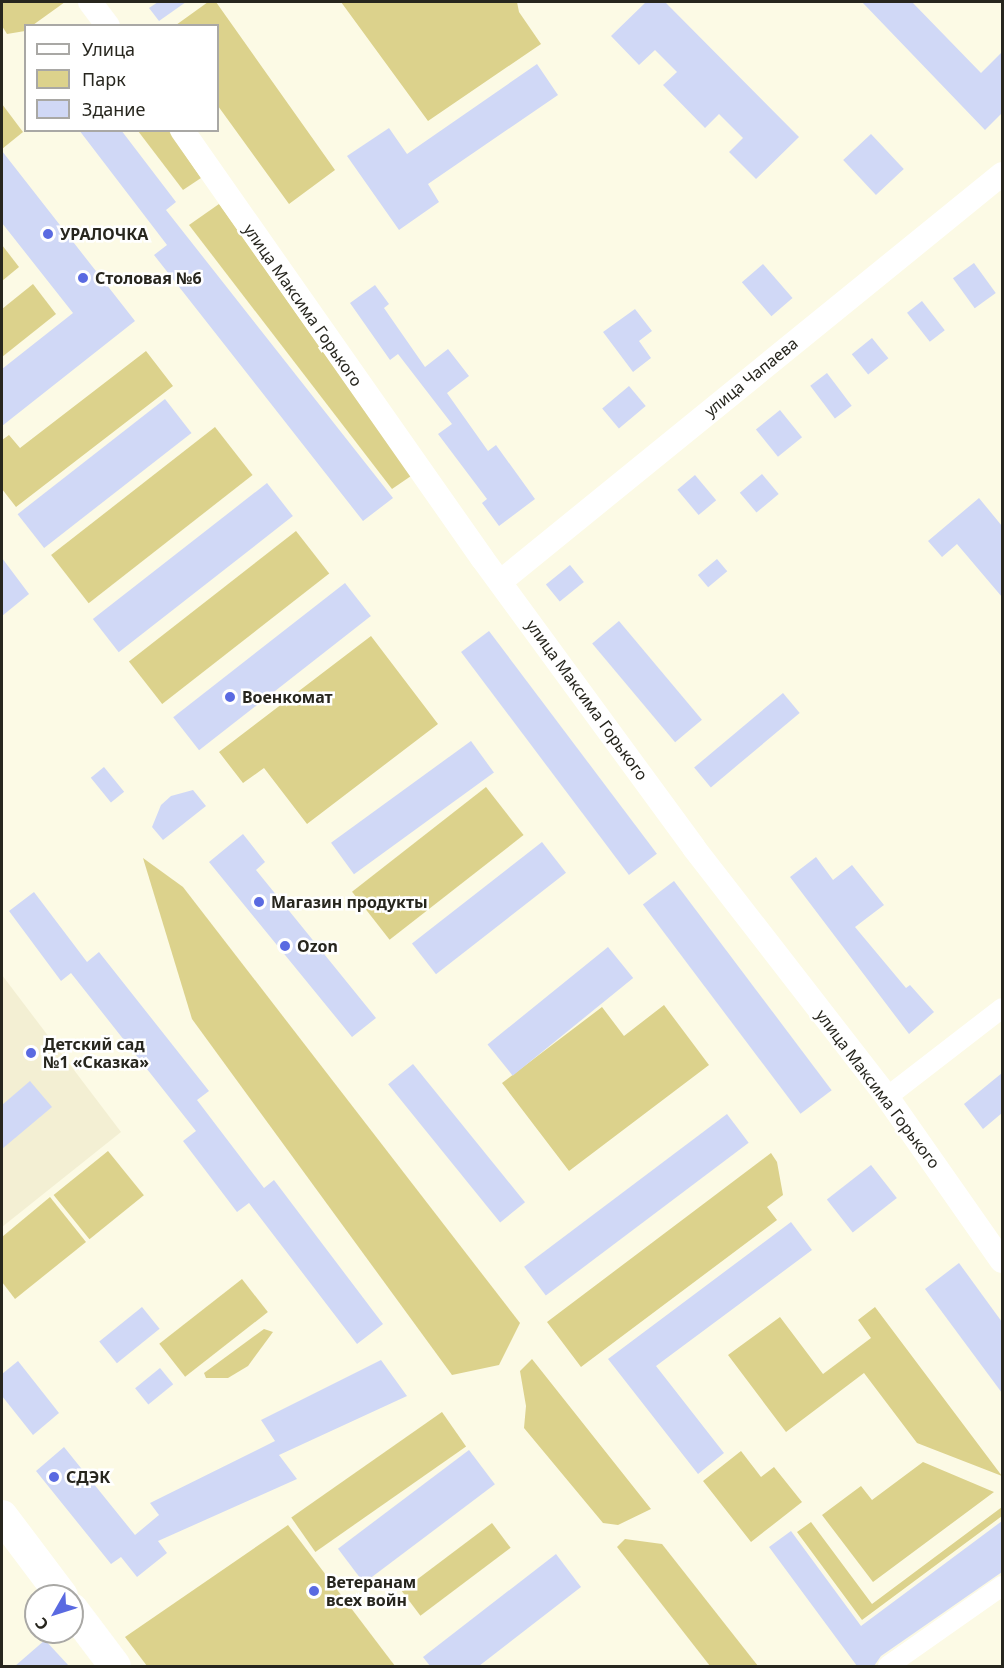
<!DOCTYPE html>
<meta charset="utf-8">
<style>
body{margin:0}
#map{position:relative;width:1004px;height:1668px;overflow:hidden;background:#fcfae5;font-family:"Noto Sans",sans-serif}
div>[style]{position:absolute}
.built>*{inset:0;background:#f3efd3}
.green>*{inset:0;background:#dcd28c;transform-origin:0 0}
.building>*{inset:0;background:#d0d8f6;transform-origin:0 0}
.minor>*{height:20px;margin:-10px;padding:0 10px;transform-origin:10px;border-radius:10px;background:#fff}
.tertiary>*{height:24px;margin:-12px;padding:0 12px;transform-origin:12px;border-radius:12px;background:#fff}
.primary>*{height:32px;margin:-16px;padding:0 16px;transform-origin:16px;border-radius:16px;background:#fff}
.dots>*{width:16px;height:16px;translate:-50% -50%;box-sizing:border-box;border:3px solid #fff;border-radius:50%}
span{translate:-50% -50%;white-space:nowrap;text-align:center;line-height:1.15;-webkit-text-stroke:5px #fff;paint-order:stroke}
.poi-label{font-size:16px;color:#27261e;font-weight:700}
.left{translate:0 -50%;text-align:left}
.street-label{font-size:16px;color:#27261e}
.frame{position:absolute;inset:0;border:3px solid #27261e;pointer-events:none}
.legend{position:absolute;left:24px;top:24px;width:195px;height:108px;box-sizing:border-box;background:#fff;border:2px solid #a9a8a5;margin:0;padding:8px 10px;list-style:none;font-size:18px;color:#27261e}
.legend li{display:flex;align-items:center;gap:12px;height:30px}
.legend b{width:30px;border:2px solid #a9a8a5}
.north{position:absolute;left:24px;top:1584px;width:60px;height:60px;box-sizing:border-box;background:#fff;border:2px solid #a9a8a5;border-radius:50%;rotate:231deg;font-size:16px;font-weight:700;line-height:24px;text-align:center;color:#27261e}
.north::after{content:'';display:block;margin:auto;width:21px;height:27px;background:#5a6ae1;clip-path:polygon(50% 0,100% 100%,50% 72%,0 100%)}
</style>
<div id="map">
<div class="built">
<div style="clip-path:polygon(2px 975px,121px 1132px,2px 1227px)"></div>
</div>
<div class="green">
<div style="clip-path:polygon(2px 2px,65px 2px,33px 25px,26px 26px,25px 31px,7px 34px,2px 26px)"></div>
<div style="clip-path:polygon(208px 2px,216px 2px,335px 170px,289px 204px,218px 106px,218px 26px,176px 25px)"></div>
<div style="clip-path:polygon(341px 2px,517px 2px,519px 12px,541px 44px,428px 121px)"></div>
<div style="clip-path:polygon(2px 104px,23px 132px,2px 149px)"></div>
<div style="clip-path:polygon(138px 131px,169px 131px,201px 178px,183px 190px)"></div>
<div style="clip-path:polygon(219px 204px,411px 476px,392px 489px,189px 225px)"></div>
<div style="clip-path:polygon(2px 245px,19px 267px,2px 281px)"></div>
<div style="clip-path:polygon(33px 284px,56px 314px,2px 357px,2px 309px)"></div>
<div style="clip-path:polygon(146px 351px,173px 386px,16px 507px,2px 489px,2px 440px,9px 435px,20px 448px)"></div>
<div style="left:215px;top:427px;width:61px;height:208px;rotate:52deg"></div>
<div style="left:296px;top:531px;width:54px;height:212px;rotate:52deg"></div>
<div style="clip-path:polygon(371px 636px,438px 724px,307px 824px,264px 768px,243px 783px,219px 752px)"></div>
<div style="left:486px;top:787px;width:61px;height:170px;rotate:52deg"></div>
<div style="clip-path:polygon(143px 858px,183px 887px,520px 1323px,499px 1365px,452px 1375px,192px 1019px)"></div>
<div style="clip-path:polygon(664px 1005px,709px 1065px,569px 1171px,502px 1083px,602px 1007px,624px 1036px)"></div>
<div style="left:108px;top:1151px;width:57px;height:70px;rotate:51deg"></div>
<div style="clip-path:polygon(771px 1153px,777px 1162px,783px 1195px,767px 1207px,777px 1220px,581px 1367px,547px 1322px)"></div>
<div style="clip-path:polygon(50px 1197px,86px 1242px,15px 1299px,2px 1282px,2px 1237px)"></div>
<div style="left:242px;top:1279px;width:42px;height:105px;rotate:52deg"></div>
<div style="clip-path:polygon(875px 1307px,1002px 1476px,917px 1443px,864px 1373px,786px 1432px,728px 1355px,780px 1317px,823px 1374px,871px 1338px,858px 1320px)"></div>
<div style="clip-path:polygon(264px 1329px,273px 1332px,248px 1366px,228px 1378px,206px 1378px,204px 1373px)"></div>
<div style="clip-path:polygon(532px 1359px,651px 1509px,618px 1525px,603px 1523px,524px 1428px,526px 1406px,520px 1371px)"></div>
<div style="left:442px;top:1412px;width:42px;height:184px;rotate:55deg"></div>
<div style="clip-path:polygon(741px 1451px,761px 1477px,774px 1467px,802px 1502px,751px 1542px,703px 1481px)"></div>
<div style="clip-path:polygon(923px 1462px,994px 1492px,873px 1582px,822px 1515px,861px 1486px,872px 1500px)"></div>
<div style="clip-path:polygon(1002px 1507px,1002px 1516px,862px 1620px,797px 1532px,811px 1522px,872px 1604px)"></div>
<div style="left:492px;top:1523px;width:31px;height:113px;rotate:53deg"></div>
<div style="clip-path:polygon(288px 1525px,395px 1666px,147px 1666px,125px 1637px)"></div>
<div style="clip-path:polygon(625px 1539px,662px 1544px,758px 1666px,710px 1666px,617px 1547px)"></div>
</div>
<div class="building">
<div style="clip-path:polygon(158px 2px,186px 2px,159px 21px,149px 8px)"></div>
<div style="clip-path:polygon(646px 2px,665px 2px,799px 137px,756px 179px,729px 152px,743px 138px,719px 114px,705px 128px,663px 85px,677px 72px,655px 50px,639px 65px,611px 36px)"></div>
<div style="clip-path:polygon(862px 2px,912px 2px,981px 73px,1002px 52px,1002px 113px,985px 130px)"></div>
<div style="clip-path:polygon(537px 64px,558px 95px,428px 184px,439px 202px,399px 230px,347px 156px,389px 128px,407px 154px)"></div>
<div style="clip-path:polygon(79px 130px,121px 130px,176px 202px,166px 210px,393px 498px,363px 521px,154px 255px,167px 245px)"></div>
<div style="left:871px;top:134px;width:48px;height:38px;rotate:47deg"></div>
<div style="clip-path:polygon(2px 151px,135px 321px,2px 426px,2px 369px,73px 313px,2px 223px)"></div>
<div style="left:974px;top:263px;width:37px;height:26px;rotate:54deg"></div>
<div style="left:763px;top:264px;width:45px;height:28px;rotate:49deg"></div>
<div style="clip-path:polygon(375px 285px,389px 304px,384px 308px,425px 367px,448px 349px,469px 376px,447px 393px,488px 451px,496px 445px,535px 499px,499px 526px,482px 503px,487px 499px,438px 434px,452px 424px,398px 354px,390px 360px,350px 303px)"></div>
<div style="left:922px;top:301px;width:37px;height:19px;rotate:52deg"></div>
<div style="clip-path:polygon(635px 309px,652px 331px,639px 341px,651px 358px,633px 372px,603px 332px)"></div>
<div style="left:872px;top:338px;width:26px;height:26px;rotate:51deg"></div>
<div style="left:827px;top:373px;width:41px;height:21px;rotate:53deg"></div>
<div style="left:629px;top:386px;width:26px;height:35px;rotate:50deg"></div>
<div style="left:165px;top:399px;width:43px;height:187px;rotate:52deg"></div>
<div style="left:780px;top:410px;width:35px;height:31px;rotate:51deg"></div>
<div style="left:762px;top:474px;width:26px;height:29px;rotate:50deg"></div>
<div style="left:695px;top:475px;width:33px;height:23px;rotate:50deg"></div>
<div style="left:267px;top:483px;width:42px;height:221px;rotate:52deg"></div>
<div style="clip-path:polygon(979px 498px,1002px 526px,1002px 597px,957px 544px,942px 557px,928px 541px)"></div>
<div style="clip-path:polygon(2px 558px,29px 594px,2px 616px)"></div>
<div style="left:717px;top:559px;width:16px;height:25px;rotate:50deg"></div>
<div style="left:570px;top:565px;width:22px;height:31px;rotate:51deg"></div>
<div style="left:345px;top:583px;width:42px;height:218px;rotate:52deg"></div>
<div style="left:619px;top:621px;width:129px;height:35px;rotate:50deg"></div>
<div style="left:489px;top:631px;width:279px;height:35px;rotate:53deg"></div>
<div style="left:783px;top:693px;width:26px;height:116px;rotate:50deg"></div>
<div style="left:471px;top:741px;width:39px;height:173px;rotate:54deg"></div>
<div style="left:104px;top:767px;width:32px;height:17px;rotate:51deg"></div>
<div style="clip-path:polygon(193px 790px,206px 806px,163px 840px,152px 827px,161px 805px,171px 796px)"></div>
<div style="clip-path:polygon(243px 834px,265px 862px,256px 870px,376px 1018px,352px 1037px,209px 862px)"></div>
<div style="left:542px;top:842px;width:39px;height:165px;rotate:52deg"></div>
<div style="clip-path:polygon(816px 857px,833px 880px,852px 865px,884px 905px,855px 927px,906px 988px,910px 985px,934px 1012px,909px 1034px,790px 877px)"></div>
<div style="left:674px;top:881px;width:262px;height:39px;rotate:53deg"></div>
<div style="clip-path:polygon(34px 892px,87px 962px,99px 952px,209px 1091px,197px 1100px,264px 1188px,274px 1180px,383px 1324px,357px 1344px,249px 1203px,237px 1212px,183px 1141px,196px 1131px,71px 973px,61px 981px,9px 911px)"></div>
<div style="left:608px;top:947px;width:40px;height:155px;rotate:51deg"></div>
<div style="left:413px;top:1064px;width:178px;height:32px;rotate:51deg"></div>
<div style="clip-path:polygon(1002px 1073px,1002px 1113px,983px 1129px,964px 1104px)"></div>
<div style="clip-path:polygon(30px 1081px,52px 1107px,2px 1149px,2px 1105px)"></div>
<div style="left:727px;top:1114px;width:36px;height:254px;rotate:53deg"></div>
<div style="left:871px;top:1165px;width:42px;height:56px;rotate:52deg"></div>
<div style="clip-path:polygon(791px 1222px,812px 1250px,656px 1366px,724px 1453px,698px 1474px,608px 1359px)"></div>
<div style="clip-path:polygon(959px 1263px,1002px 1322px,1002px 1393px,925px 1289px)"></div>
<div style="left:142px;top:1307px;width:28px;height:55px;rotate:51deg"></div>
<div style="clip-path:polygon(381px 1360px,407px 1396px,279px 1455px,297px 1479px,158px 1541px,167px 1553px,137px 1577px,121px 1557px,111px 1564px,36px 1471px,64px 1447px,135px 1535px,159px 1515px,150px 1503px,275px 1441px,261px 1420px)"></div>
<div style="clip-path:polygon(18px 1361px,59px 1413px,33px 1435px,2px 1396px,2px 1374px)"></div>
<div style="left:160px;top:1368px;width:21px;height:32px;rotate:51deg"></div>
<div style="left:469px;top:1450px;width:43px;height:164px;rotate:53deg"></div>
<div style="clip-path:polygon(1002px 1521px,1002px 1572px,881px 1656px,874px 1666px,857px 1666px,769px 1547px,791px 1531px,861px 1626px)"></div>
<div style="clip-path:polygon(556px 1554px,581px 1587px,479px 1666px,430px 1666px,423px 1657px)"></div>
<div style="clip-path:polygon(45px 1640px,69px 1666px,15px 1666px)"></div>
</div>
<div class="minor">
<div style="left:887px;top:1097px;width:145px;rotate:-37.7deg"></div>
<div style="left:888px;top:1666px;width:139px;rotate:-35.1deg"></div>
</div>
<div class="tertiary">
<div style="left:90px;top:2px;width:30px;rotate:53deg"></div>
<div style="left:182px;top:130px;width:523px;rotate:54.97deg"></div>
<div style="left:482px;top:558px;width:359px;rotate:53.8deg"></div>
<div style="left:694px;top:848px;width:315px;rotate:52.2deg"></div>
<div style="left:887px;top:1097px;width:200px;rotate:55deg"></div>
<div style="left:500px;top:582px;width:647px;rotate:-39.1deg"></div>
</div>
<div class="primary">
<div style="left:2px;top:1516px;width:100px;rotate:53.1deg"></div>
<div style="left:72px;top:1609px;width:71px;rotate:53deg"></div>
</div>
<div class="dots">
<div style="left:48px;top:234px;background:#5a6ae1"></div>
<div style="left:83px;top:278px;background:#5a6ae1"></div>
<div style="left:230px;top:697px;background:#5a6ae1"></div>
<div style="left:259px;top:902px;background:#5a6ae1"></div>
<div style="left:285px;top:946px;background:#5a6ae1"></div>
<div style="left:31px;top:1053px;background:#5a6ae1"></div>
<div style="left:54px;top:1477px;background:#5a6ae1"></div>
<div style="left:314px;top:1591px;background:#5a6ae1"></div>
</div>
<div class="poi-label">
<span class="left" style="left:60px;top:234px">УРАЛОЧКА</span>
<span class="left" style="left:95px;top:278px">Столовая №6</span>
<span class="left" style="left:242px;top:697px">Военкомат</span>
<span class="left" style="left:271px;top:902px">Магазин продукты</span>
<span class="left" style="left:297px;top:946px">Ozon</span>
<span class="left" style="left:43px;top:1053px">Детский сад<br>№1 «Сказка»</span>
<span class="left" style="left:66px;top:1477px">СДЭК</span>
<span class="left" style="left:326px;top:1591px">Ветеранам<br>всех войн</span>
</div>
<div class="street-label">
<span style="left:303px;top:305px;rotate:55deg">улица Максима Горького</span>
<span style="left:751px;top:377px;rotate:-39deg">улица Чапаева</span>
<span style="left:587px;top:700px;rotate:54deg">улица Максима Горького</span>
<span style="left:878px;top:1089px;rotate:53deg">улица Максима Горького</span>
</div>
<div class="frame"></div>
<ul class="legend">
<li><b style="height:8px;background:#fff"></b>Улица</li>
<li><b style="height:16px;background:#dcd28c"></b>Парк</li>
<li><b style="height:16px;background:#d0d8f6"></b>Здание</li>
</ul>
<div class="north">С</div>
</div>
